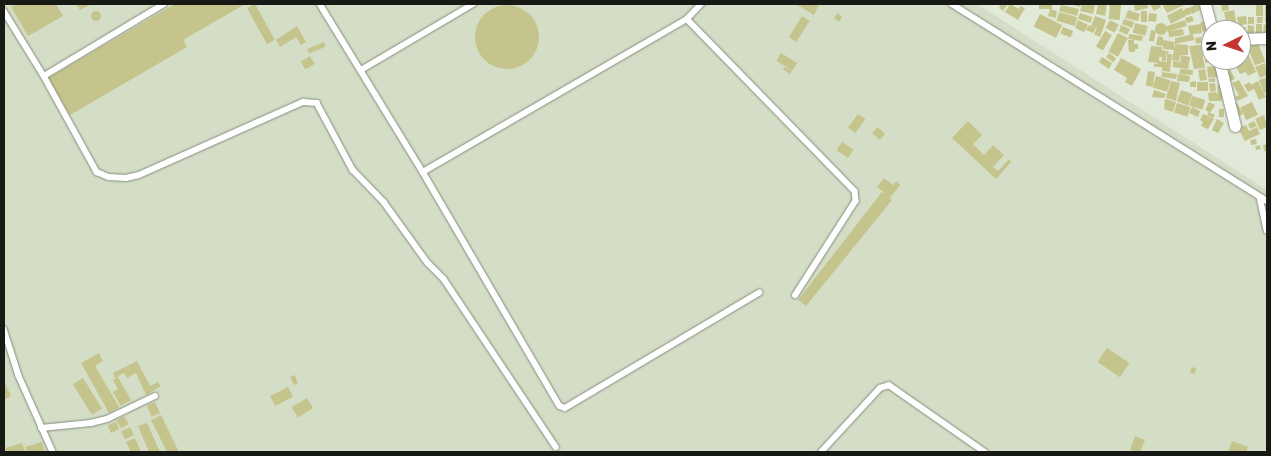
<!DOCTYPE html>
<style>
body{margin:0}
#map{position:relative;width:1271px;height:456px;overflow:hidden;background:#e1e9d8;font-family:Rubik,sans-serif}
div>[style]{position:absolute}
.built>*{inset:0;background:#d4dec7}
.building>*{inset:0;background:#c5c48c;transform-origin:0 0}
.round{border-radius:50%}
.roads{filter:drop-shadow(0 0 1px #878d7e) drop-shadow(0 0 1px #878d7e)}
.service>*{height:5.5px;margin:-2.75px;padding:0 2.75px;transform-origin:2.75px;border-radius:2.75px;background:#fff}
.minor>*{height:11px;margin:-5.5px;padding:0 5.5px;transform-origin:5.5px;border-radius:5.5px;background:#fff}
span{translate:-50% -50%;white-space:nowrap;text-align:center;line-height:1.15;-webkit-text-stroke:5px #fff;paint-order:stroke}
.frame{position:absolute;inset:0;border:5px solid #171914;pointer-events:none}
.north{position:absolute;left:1201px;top:20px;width:50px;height:50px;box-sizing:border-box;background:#fff;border:1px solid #a2a3a1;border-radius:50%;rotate:266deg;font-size:14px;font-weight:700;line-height:20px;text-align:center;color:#171914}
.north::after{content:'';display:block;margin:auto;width:18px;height:22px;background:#c43632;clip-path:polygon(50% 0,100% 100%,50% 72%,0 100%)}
</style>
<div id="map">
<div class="built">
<div style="clip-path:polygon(4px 4px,977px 4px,1267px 190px,1267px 452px,4px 452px)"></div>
</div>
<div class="building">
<div style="clip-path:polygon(16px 4px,56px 4px,63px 16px,28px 36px,11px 7px)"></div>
<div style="clip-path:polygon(76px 4px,92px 4px,80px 10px)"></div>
<div style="clip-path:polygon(175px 4px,245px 4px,183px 40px,187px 47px,70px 115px,48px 78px)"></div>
<div style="left:255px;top:4px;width:41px;height:9px;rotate:61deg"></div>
<div style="clip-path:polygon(796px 4px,816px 4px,819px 5px,814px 15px)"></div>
<div style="clip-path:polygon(1001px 4px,1008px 4px,1003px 11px,999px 8px)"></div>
<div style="clip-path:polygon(1010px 4px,1019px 9px,1020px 6px,1025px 8px,1018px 20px,1005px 12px)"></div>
<div style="left:1039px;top:4px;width:13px;height:5px"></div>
<div style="clip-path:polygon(1069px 4px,1081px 4px,1080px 7px)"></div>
<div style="clip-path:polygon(1082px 4px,1095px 4px,1093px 14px,1080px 11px)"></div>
<div style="clip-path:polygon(1098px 4px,1107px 4px,1105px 16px,1096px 14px)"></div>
<div style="left:1110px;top:4px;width:11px;height:15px;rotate:5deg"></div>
<div style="clip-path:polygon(1147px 4px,1148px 8px,1135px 11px,1134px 5px)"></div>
<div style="clip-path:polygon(1150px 4px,1159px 4px,1161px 7px,1154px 11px)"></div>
<div style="clip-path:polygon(1162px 4px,1183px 4px,1184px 5px,1167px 13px)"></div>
<div style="clip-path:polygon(1197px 4px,1201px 9px,1192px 14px,1189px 8px)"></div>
<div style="clip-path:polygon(1221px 4px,1228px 4px,1229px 10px,1222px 11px)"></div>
<div style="left:1256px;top:4px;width:7px;height:12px"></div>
<div class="round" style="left:475px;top:5px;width:64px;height:64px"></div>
<div style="clip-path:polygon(1061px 5px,1079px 9px,1077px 16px,1059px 11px)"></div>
<div style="left:1265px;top:5px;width:2px;height:17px"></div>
<div class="round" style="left:1183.5px;top:7.5px;width:7px;height:7px"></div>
<div style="left:1182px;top:8px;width:9px;height:17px;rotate:63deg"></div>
<div style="clip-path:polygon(1050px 9px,1057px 11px,1056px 18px,1048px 16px)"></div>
<div style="clip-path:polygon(1128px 10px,1140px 14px,1138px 21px,1125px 18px)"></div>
<div style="clip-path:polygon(1234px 10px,1237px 26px,1228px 27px,1229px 30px,1222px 30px,1221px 22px,1226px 22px,1224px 12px)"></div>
<div style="left:1141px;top:11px;width:6px;height:11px"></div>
<div class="round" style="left:91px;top:11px;width:10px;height:10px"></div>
<div style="left:1059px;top:12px;width:19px;height:9px;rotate:16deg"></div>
<div style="clip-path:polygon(838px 13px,842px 17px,839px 22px,834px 18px)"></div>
<div style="left:1080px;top:13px;width:13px;height:6px;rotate:18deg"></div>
<div style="left:1149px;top:13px;width:8px;height:8px;rotate:7deg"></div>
<div style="left:1040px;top:14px;width:25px;height:14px;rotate:27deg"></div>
<div style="left:802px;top:16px;width:9px;height:25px;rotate:32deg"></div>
<div style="clip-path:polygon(1095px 16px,1106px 20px,1100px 37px,1094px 34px,1097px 28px,1091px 26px)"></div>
<div style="clip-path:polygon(1192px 16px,1194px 21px,1187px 23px,1185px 18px)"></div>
<div style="clip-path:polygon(1246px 16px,1247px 24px,1239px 26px,1237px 17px)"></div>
<div style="left:1248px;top:17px;width:6px;height:7px"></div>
<div style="clip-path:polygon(1257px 17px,1263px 17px,1262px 23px,1257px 23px)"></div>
<div style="clip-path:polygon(1124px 19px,1134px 22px,1132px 28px,1122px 24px)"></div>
<div style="clip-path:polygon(1078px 20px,1088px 25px,1084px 32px,1075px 28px)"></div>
<div style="left:1110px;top:20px;width:10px;height:9px;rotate:29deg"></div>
<div style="left:1185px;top:20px;width:6px;height:20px;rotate:72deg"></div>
<div style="clip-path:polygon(1200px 22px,1204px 22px,1204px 26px,1209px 26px,1209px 31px,1203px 32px,1201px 27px,1202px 33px,1193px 34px,1194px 40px,1174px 44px,1174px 50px,1163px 49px,1163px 46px,1156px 45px,1158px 36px,1163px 37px,1163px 40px,1175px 42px,1175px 38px,1190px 35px,1188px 26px,1201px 24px)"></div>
<div style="left:1135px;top:23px;width:13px;height:10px;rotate:13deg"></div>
<div class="round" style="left:1155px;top:23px;width:12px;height:12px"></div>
<div style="left:1256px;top:24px;width:6px;height:11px"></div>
<div style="clip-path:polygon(1264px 24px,1267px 25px,1267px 36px,1263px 36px)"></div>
<div style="clip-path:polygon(1089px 25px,1096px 28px,1093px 33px,1086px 30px)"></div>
<div style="clip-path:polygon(1121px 25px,1130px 29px,1127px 35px,1119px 31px)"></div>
<div style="clip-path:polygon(1248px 25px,1254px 26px,1254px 36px,1247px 36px)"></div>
<div style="clip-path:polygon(297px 26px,306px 42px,301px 45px,296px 37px,280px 47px,276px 40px)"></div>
<div style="left:1063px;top:27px;width:11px;height:7px;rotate:22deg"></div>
<div style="clip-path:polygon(1238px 27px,1246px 27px,1246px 33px,1241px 33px)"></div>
<div style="left:1183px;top:29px;width:6px;height:15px;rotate:81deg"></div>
<div style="left:1151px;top:30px;width:5px;height:11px;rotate:11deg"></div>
<div style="left:1105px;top:31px;width:8px;height:18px;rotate:30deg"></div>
<div style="left:1118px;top:33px;width:11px;height:21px;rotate:27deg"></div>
<div style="left:1129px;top:34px;width:14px;height:5px;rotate:8deg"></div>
<div style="left:1210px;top:36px;width:8px;height:8px;rotate:83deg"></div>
<div style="left:1201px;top:37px;width:6px;height:6px;rotate:81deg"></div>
<div style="clip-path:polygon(1128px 40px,1134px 40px,1134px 44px,1138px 44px,1138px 49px,1135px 49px,1135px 52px,1129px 52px)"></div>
<div style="left:1257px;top:41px;width:22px;height:11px;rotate:68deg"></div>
<div style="left:324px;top:42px;width:5px;height:18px;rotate:68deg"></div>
<div style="clip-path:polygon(1175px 44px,1188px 45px,1188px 55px,1180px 55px,1179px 61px,1172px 60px)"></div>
<div style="clip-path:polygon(1201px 45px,1205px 68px,1194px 69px,1189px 46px)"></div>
<div style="clip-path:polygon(1151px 46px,1162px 47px,1162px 50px,1169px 52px,1168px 54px,1161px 53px,1166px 54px,1166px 61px,1162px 61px,1162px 57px,1159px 57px,1159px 61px,1167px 62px,1167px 54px,1172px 54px,1170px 72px,1162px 71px,1162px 67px,1154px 67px,1154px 64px,1159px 63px,1148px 62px)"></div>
<div style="clip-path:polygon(1209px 47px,1210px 55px,1204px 55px,1204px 48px)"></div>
<div style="clip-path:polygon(1243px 50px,1246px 56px,1241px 59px,1241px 51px)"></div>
<div style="left:781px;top:53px;width:19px;height:9px;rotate:32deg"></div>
<div style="left:1109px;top:53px;width:9px;height:5px;rotate:36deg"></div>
<div style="clip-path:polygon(1181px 55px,1190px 57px,1188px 69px,1173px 67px,1173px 61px,1180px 62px)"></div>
<div style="left:310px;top:56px;width:9px;height:11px;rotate:58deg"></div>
<div style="clip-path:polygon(1211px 56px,1211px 60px,1216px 60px,1217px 65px,1213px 66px,1212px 62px,1205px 63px,1205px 57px)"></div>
<div style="clip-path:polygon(1249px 56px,1256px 72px,1248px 76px,1246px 72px,1240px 74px,1234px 62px)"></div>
<div style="clip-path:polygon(1102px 57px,1112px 63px,1109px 69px,1099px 62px)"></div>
<div style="clip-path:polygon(1121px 58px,1141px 69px,1132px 86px,1125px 82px,1127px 78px,1114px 70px)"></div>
<div style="clip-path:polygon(1265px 63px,1267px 75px,1260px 78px,1255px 67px)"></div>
<div style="left:1217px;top:66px;width:11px;height:10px;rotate:85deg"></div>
<div style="clip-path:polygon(785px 67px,792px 71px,790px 74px,783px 69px)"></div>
<div style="left:1180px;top:69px;width:13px;height:5px;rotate:4deg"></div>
<div style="left:1205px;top:69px;width:11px;height:7px;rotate:80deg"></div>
<div style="left:1230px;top:69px;width:11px;height:7px;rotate:63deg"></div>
<div style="left:1148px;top:71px;width:7px;height:15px;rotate:8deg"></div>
<div style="left:1162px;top:72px;width:15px;height:5px;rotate:8deg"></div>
<div style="clip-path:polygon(1178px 74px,1190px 76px,1189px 82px,1177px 81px)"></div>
<div style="left:1156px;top:76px;width:15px;height:12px;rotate:16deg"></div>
<div style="clip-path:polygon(1267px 77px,1267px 92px,1264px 93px,1259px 80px)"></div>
<div style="clip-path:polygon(1215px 78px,1215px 82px,1209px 82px,1208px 79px)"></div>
<div style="clip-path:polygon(1239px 80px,1248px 96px,1237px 101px,1235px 97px,1239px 95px,1232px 83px)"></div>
<div style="clip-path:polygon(1171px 81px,1180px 83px,1176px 101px,1166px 98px)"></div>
<div style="clip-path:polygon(1196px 81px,1196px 87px,1190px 87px,1190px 82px)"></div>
<div style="clip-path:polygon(1258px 81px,1266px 97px,1259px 100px,1254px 89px,1248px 92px,1244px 85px,1250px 82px,1251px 85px)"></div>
<div style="left:1197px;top:82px;width:11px;height:9px"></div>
<div style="left:1215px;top:83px;width:8px;height:6px;rotate:83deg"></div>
<div style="clip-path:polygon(1222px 84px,1222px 101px,1209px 101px,1208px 93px,1216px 92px,1218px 94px,1217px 85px)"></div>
<div style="clip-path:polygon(1154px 90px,1166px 94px,1164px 98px,1152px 97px)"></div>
<div style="left:1181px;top:90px;width:12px;height:12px;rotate:20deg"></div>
<div style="left:1192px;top:96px;width:14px;height:10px;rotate:17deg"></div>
<div style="clip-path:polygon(1165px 99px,1176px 102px,1173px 112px,1164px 109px)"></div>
<div style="clip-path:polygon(1209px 102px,1215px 105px,1210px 113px,1215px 115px,1213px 118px,1207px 115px,1209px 112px,1205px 110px)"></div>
<div style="left:1252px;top:102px;width:14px;height:13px;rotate:65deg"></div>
<div style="left:1177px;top:103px;width:14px;height:10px;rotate:17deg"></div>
<div style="clip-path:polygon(1237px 103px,1243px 114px,1237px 117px,1232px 106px)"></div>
<div style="clip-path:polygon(1192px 107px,1200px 111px,1198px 117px,1189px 113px)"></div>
<div style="left:1219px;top:109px;width:5px;height:8px"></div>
<div style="left:858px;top:114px;width:9px;height:17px;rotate:36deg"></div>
<div style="clip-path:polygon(1203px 114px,1214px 119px,1208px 129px,1201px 126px,1203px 122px,1200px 120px)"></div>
<div style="clip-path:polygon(1264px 115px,1267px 127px,1260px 130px,1255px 119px)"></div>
<div style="clip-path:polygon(1217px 119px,1224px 123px,1218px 133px,1212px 130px)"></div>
<div style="clip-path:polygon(968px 121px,982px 135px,973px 144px,984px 155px,993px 145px,1004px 155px,993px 167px,998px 171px,1009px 159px,1011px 162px,996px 179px,952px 138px)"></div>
<div style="clip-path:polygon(1254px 121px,1257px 126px,1250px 129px,1248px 124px)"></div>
<div style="clip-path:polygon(1246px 125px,1249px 131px,1257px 127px,1260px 134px,1245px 141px,1238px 128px)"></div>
<div style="clip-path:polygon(878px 127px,885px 134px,880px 140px,872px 133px)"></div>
<div style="left:1256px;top:139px;width:5px;height:6px;rotate:79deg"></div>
<div style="left:842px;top:142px;width:14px;height:10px;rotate:34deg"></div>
<div style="clip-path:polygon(1267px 144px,1267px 151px,1264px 151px,1263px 145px)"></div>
<div style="left:1260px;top:145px;width:4px;height:5px;rotate:76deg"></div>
<div style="clip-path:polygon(884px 178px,893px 185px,896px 181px,900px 185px,890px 198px,892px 200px,806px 306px,798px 300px,882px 192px,886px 194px,877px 187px)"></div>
<div style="left:1107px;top:348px;width:27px;height:17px;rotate:34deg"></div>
<div style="clip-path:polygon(99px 353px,103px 361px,95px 366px,119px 407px,109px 413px,81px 363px)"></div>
<div style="clip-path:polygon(137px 361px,150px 386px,158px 382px,161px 386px,146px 395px,136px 373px,127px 378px,124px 373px,115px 378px,113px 373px)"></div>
<div style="left:1192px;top:367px;width:5px;height:6px;rotate:22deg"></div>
<div style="clip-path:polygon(295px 375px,298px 384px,294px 385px,290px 377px)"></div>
<div style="clip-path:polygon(118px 377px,131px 400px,121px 406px,113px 392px,118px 389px,113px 380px)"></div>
<div style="left:83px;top:378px;width:36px;height:12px;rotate:58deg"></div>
<div style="clip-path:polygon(4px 381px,11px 396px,4px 400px)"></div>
<div style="left:288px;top:387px;width:11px;height:20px;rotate:63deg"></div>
<div style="left:307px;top:398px;width:12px;height:18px;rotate:59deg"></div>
<div style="left:155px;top:402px;width:12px;height:9px;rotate:66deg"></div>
<div style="clip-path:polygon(161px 415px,179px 452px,167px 452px,151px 420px)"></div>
<div style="left:124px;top:416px;width:9px;height:9px;rotate:58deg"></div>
<div style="left:116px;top:422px;width:8px;height:9px;rotate:67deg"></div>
<div style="clip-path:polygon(147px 423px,160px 452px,149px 452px,138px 426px)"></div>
<div style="left:130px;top:427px;width:9px;height:10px;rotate:63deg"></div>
<div style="clip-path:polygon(1135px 436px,1145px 440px,1140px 452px,1130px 450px)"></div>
<div style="clip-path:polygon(135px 438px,141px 452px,131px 452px,126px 442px)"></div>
<div style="clip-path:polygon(1232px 441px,1248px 447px,1246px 452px,1228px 452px)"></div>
<div style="clip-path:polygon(42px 442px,45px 452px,27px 452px,25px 447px)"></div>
<div style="clip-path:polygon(22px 443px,25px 452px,6px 452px,5px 448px)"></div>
</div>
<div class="roads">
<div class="service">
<div style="left:320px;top:4px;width:197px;rotate:58.5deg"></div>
<div style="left:423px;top:172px;width:271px;rotate:59.7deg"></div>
<div style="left:560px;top:406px;width:5px;rotate:22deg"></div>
<div style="left:565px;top:408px;width:226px;rotate:-30.7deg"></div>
<div style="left:952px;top:4px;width:372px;rotate:32deg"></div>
<div style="left:4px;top:11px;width:76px;rotate:58.4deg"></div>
<div style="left:44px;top:76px;width:110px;rotate:61.1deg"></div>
<div style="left:97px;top:172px;width:13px;rotate:23deg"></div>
<div style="left:109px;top:177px;width:17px;rotate:3deg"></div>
<div style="left:126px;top:178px;width:13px;rotate:-13deg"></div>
<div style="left:139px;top:175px;width:180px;rotate:-24deg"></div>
<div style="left:303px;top:102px;width:14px;rotate:4deg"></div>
<div style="left:317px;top:103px;width:76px;rotate:61.8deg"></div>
<div style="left:353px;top:170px;width:45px;rotate:45.9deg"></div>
<div style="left:384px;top:202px;width:75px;rotate:54.2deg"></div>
<div style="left:428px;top:263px;width:23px;rotate:45deg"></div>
<div style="left:444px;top:279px;width:202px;rotate:56.3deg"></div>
<div style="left:687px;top:19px;width:240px;rotate:45.7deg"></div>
<div style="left:855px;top:191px;width:10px;rotate:84deg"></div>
<div style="left:856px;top:201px;width:112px;rotate:122.6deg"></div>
<div style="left:361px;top:70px;width:130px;rotate:-30.5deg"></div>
<div style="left:44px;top:76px;width:140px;rotate:-31deg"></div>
<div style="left:423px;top:172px;width:305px;rotate:-30.1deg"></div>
<div style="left:687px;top:19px;width:21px;rotate:-47deg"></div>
<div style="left:1260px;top:197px;width:34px;rotate:78deg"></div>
<div style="left:4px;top:329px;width:49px;rotate:72.3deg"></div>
<div style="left:19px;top:376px;width:83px;rotate:65.9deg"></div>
<div style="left:41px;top:428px;width:50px;rotate:-5.7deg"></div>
<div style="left:91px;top:423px;width:16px;rotate:-14deg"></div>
<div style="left:107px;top:419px;width:53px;rotate:-25.6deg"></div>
<div style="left:821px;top:452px;width:87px;rotate:-47.3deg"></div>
<div style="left:880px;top:388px;width:9px;rotate:-18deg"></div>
<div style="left:889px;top:385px;width:117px;rotate:34.9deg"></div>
</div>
<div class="minor">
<div style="left:1205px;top:4px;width:27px;rotate:75deg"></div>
<div style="left:1241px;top:39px;width:26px;rotate:-2deg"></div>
<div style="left:1219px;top:60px;width:68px;rotate:76.4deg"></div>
</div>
</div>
<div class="frame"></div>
<div class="north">N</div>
</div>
